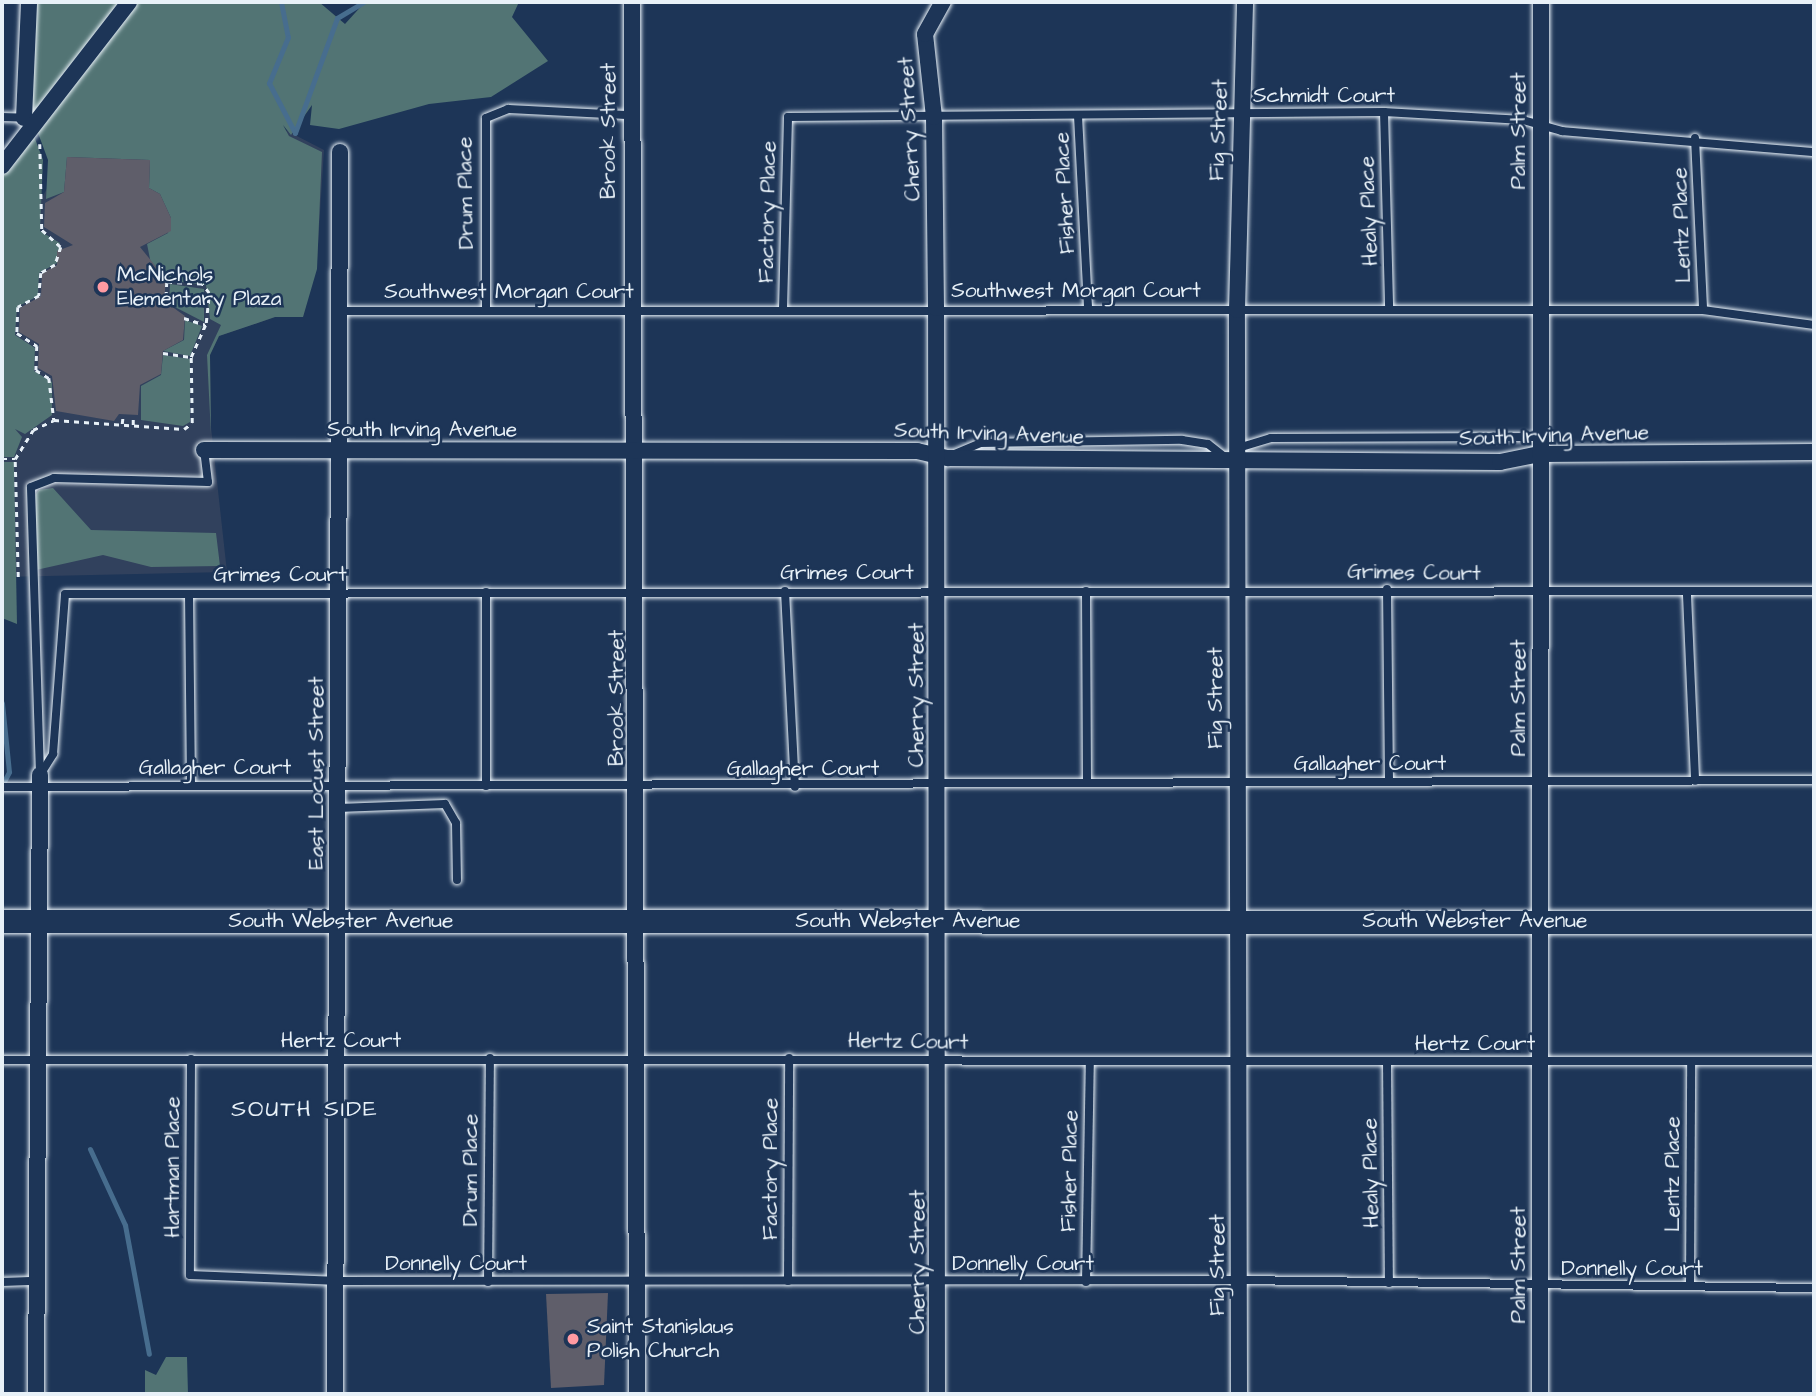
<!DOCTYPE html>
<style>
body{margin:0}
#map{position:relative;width:1816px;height:1396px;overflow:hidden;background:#1d3557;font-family:"Architects Daughter",sans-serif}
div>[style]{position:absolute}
.built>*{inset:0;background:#31415d}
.green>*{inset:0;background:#527474}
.stream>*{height:5px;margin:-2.5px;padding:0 2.5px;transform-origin:2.5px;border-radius:2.5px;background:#476d8e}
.building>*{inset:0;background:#5f5e6a}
.path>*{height:2.5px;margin-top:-1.25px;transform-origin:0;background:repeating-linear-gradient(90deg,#e8f1f8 0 5px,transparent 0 10px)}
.roads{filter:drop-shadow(0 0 2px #e8f1f8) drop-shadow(0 0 2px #e8f1f8)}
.lane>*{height:8px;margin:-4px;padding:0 4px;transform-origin:4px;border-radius:4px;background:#1d3557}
.street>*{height:16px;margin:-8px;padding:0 8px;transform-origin:8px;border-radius:8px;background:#1d3557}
.secondary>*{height:23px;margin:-11.5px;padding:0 11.5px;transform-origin:11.5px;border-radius:11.5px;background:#1d3557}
.dots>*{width:19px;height:19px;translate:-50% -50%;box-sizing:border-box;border:4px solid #1d3557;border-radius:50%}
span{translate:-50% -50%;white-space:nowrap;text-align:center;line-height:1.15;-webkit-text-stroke:5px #1d3557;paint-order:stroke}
.street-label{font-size:21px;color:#e8f1f8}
.poi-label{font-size:21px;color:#e8f1f8}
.left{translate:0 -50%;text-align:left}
.neighbourhood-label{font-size:23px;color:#e8f1f8;letter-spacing:2px}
.frame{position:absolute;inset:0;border:4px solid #e8f1f8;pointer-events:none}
</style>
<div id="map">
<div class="built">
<div style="clip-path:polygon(264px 119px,324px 150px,317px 261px,303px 317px,275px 317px,219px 336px,210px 355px,211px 427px,227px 572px,2px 577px,2px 305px,20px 239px,75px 136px)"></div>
</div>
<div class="green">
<div style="clip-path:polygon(32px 2px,122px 2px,32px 114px)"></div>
<div style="clip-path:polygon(132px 2px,319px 2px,345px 24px,365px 2px,519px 2px,512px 17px,548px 61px,491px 97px,429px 104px,339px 129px,310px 125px,312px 105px,291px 135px,283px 125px,289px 136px,322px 152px,317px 269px,303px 317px,275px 317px,219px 336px,210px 355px,211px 435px,207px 355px,221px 325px,210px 319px,206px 285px,166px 280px,152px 269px,147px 244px,168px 233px,171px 218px,160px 194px,149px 188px,150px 160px,67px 157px,64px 192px,46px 199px,48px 160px,34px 122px)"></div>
<div style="clip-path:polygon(31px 128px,43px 160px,40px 231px,60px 243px,57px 263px,39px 273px,38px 296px,17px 307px,15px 335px,35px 348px,34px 371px,52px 382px,52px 415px,25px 434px,15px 429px,22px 437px,14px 457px,2px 457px,2px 169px)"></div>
<div style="clip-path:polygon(170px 284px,204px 289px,204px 322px,169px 304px)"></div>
<div style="clip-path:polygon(185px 320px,202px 326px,190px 356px,163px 351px,184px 340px)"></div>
<div style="clip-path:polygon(163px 355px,190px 359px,190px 422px,183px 426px,141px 420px,141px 386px,161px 375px)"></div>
<div style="clip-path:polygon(2px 462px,14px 462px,17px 624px,2px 618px)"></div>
<div style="clip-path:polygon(53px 488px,91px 530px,216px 533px,220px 566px,151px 567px,103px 555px,36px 570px,33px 498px,39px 490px)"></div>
<div style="clip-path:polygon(166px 1357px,187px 1357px,188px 1394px,145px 1394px,145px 1370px,156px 1375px)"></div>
</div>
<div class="stream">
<div style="left:281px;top:2px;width:36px;rotate:79deg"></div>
<div style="left:288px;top:37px;width:50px;rotate:112.4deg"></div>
<div style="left:269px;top:83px;width:56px;rotate:62.5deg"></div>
<div style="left:295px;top:133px;width:122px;rotate:-69.9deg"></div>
<div style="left:337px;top:18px;width:31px;rotate:-31deg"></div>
<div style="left:2px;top:703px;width:69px;rotate:84.2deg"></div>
<div style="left:9px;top:772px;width:15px;rotate:118deg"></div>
<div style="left:90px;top:1149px;width:84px;rotate:65.3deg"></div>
<div style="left:125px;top:1225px;width:131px;rotate:79.5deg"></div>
</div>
<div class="building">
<div style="clip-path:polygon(67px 157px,150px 160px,149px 188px,160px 194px,171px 218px,171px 231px,140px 247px,166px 279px,164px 301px,185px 316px,183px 340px,163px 351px,161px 374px,140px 385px,138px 415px,119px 414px,114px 421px,56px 411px,52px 376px,38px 368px,39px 344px,19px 332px,20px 308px,41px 296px,42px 273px,57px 265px,57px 251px,73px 245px,44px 227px,45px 203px,64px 192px)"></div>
<div style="clip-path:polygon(608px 1293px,604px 1385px,551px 1388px,546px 1294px)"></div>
</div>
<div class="path">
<div style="left:40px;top:144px;width:86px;rotate:88.7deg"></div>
<div style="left:42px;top:230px;width:25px;rotate:42deg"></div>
<div style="left:61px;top:247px;width:19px;rotate:108deg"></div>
<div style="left:55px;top:265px;width:16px;rotate:150deg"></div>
<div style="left:41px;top:273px;width:23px;rotate:95deg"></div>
<div style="left:39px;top:296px;width:24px;rotate:152deg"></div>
<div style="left:18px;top:307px;width:26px;rotate:92deg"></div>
<div style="left:17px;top:333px;width:24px;rotate:33deg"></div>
<div style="left:37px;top:346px;width:24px;rotate:92deg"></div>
<div style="left:36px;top:370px;width:15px;rotate:32deg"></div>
<div style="left:49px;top:378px;width:42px;rotate:83.2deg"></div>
<div style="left:184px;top:318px;width:22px;rotate:18deg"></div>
<div style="left:163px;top:353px;width:28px;rotate:8deg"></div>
<div style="left:122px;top:424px;width:10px;rotate:-84deg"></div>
<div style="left:133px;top:425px;width:10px;rotate:-90deg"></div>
<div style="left:2px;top:459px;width:13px"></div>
<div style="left:18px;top:577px;width:118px;rotate:-91.5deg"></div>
<div style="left:15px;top:459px;width:34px;rotate:-58deg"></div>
<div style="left:33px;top:430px;width:23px;rotate:-25deg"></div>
<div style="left:54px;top:420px;width:130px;rotate:4deg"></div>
<div style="left:184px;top:429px;width:10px;rotate:-37deg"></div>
<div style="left:192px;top:423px;width:66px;rotate:-90.9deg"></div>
<div style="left:191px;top:357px;width:37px;rotate:-66deg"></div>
<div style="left:206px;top:323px;width:30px;rotate:-84deg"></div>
<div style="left:209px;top:293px;width:11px;rotate:-128deg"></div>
<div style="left:202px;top:284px;width:35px;rotate:-177deg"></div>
<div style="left:167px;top:282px;width:21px;rotate:93deg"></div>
</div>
<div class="roads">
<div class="lane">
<div style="left:1384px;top:112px;width:196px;rotate:88.5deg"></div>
<div style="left:1078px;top:116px;width:194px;rotate:87deg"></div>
<div style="left:2px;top:117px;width:25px;rotate:2deg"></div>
<div style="left:1695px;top:138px;width:172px;rotate:87.3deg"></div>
<div style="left:486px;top:309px;width:191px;rotate:-90deg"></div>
<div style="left:486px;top:118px;width:24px;rotate:-22deg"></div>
<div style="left:508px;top:109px;width:119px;rotate:2.9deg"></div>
<div style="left:783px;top:309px;width:192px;rotate:-88.5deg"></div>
<div style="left:788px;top:117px;width:596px;rotate:-0.48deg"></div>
<div style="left:1384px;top:112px;width:139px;rotate:3.3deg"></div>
<div style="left:1523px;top:120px;width:41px;rotate:15.8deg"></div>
<div style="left:1562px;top:131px;width:253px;rotate:4.8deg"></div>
<div style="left:339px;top:311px;width:1364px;rotate:-0.04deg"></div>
<div style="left:1703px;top:310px;width:112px;rotate:7.7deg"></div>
<div style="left:1238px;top:448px;width:34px;rotate:-17deg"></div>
<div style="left:1271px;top:438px;width:269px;rotate:-0.2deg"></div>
<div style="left:950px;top:456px;width:33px;rotate:-23deg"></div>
<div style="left:980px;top:443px;width:202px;rotate:-0.9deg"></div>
<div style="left:1182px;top:440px;width:26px;rotate:9deg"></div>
<div style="left:1208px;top:444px;width:23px;rotate:38deg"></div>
<div style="left:1387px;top:589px;width:192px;rotate:89.4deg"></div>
<div style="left:785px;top:591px;width:196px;rotate:87.1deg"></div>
<div style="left:1086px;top:591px;width:192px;rotate:89.7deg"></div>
<div style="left:486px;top:592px;width:194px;rotate:90deg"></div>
<div style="left:189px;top:594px;width:192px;rotate:89.4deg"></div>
<div style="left:1687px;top:595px;width:186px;rotate:87.5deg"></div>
<div style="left:40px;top:775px;width:25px;rotate:-58deg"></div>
<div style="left:53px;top:754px;width:160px;rotate:-85.7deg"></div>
<div style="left:65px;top:594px;width:1749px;rotate:-0.1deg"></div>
<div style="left:40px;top:775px;width:288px;rotate:-91.8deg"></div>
<div style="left:31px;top:487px;width:25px;rotate:-21deg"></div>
<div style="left:54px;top:478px;width:154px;rotate:1.5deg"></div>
<div style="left:208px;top:482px;width:32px;rotate:-97deg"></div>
<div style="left:2px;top:787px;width:1812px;rotate:-0.22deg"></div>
<div style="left:338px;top:808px;width:107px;rotate:-2.1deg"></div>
<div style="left:445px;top:804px;width:22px;rotate:60deg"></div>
<div style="left:456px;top:823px;width:57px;rotate:89deg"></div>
<div style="left:191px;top:1059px;width:216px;rotate:90.3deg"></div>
<div style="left:190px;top:1275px;width:149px;rotate:2.3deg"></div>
<div style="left:339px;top:1281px;width:900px;rotate:-0.06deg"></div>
<div style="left:1239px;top:1280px;width:575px;rotate:0.8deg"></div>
<div style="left:2px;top:1060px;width:1812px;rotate:0.03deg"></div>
<div style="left:1387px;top:1062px;width:221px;rotate:89.5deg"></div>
<div style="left:788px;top:1281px;width:223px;rotate:-89.7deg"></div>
<div style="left:2px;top:1282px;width:35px;rotate:-2deg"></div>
<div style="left:488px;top:1282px;width:224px;rotate:-89.5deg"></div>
<div style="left:1086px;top:1282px;width:220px;rotate:-89deg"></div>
<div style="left:1690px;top:1286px;width:224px;rotate:-89.7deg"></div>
</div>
<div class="street">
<div style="left:632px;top:2px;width:1392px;rotate:89.79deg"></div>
<div style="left:24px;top:118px;width:116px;rotate:-87.5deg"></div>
<div style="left:2px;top:166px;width:207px;rotate:-52.2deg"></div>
<div style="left:204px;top:450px;width:713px;rotate:0.08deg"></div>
<div style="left:917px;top:451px;width:32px;rotate:13deg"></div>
<div style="left:948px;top:458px;width:552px;rotate:0.42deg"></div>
<div style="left:1500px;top:462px;width:41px;rotate:-11.3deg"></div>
<div style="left:1540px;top:454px;width:274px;rotate:-0.4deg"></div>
<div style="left:36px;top:1394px;width:619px;rotate:-89.63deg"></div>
<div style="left:335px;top:1394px;width:1242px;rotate:-89.77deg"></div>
<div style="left:937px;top:1394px;width:1086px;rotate:-90.05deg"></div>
<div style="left:936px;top:308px;width:191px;rotate:-90.6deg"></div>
<div style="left:934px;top:117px;width:83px;rotate:-96.2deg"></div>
<div style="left:925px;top:34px;width:37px;rotate:-61deg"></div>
<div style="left:1239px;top:1394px;width:1084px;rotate:-90.11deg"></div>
<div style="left:1237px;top:310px;width:308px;rotate:-88.5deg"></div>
<div style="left:1540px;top:1394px;width:1392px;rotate:-89.96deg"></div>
</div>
<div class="secondary">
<div style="left:2px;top:921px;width:1812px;rotate:0.03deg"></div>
</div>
</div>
<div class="dots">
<div style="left:103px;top:287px;background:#ff9aa2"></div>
<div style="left:573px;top:1339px;background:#ff9aa2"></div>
</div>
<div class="street-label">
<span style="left:1324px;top:96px">Schmidt Court</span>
<span style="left:910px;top:129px;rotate:-93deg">Cherry Street</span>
<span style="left:1219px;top:130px;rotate:-88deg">Fig Street</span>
<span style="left:609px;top:131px;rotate:-90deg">Brook Street</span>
<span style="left:1519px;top:131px;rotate:-90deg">Palm Street</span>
<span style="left:466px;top:193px;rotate:-91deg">Drum Place</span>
<span style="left:1065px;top:193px;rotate:-93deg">Fisher Place</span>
<span style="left:1369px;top:211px;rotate:-92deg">Healy Place</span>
<span style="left:768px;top:212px;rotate:-89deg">Factory Place</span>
<span style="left:1682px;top:225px;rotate:-92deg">Lentz Place</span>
<span style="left:1076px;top:291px">Southwest Morgan Court</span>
<span style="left:509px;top:292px">Southwest Morgan Court</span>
<span style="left:422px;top:430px">South Irving Avenue</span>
<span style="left:989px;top:434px;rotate:2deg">South Irving Avenue</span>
<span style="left:1554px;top:436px;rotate:-2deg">South Irving Avenue</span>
<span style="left:847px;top:573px">Grimes Court</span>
<span style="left:1414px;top:573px;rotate:1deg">Grimes Court</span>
<span style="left:280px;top:575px">Grimes Court</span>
<span style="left:917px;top:695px;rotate:-90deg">Cherry Street</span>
<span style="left:617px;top:698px;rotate:-90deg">Brook Street</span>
<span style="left:1216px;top:698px;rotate:-90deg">Fig Street</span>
<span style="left:1519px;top:698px;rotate:-90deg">Palm Street</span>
<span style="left:1370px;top:764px">Gallagher Court</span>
<span style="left:215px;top:768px">Gallagher Court</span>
<span style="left:803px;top:769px">Gallagher Court</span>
<span style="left:317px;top:773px;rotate:-90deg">East Locust Street</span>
<span style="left:341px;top:921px">South Webster Avenue</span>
<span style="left:908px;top:921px">South Webster Avenue</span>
<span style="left:1475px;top:921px">South Webster Avenue</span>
<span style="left:341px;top:1041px">Hertz Court</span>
<span style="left:908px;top:1042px;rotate:1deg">Hertz Court</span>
<span style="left:1475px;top:1044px">Hertz Court</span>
<span style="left:173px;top:1167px;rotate:-90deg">Hartman Place</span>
<span style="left:771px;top:1169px;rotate:-90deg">Factory Place</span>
<span style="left:471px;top:1170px;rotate:-90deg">Drum Place</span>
<span style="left:1070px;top:1171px;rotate:-89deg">Fisher Place</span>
<span style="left:1371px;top:1173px;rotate:-91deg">Healy Place</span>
<span style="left:1673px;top:1174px;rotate:-90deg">Lentz Place</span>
<span style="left:918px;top:1262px;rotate:-90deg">Cherry Street</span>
<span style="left:456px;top:1264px">Donnelly Court</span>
<span style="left:1023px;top:1264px">Donnelly Court</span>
<span style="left:1218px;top:1265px;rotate:-90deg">Fig Street</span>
<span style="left:1519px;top:1265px;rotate:-90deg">Palm Street</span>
<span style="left:1632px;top:1269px">Donnelly Court</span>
</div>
<div class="poi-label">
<span class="left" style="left:117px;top:287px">McNichols<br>Elementary Plaza</span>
<span class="left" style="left:587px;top:1339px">Saint Stanislaus<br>Polish Church</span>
</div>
<div class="neighbourhood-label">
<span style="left:305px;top:1109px">SOUTH SIDE</span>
</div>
<div class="frame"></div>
</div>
